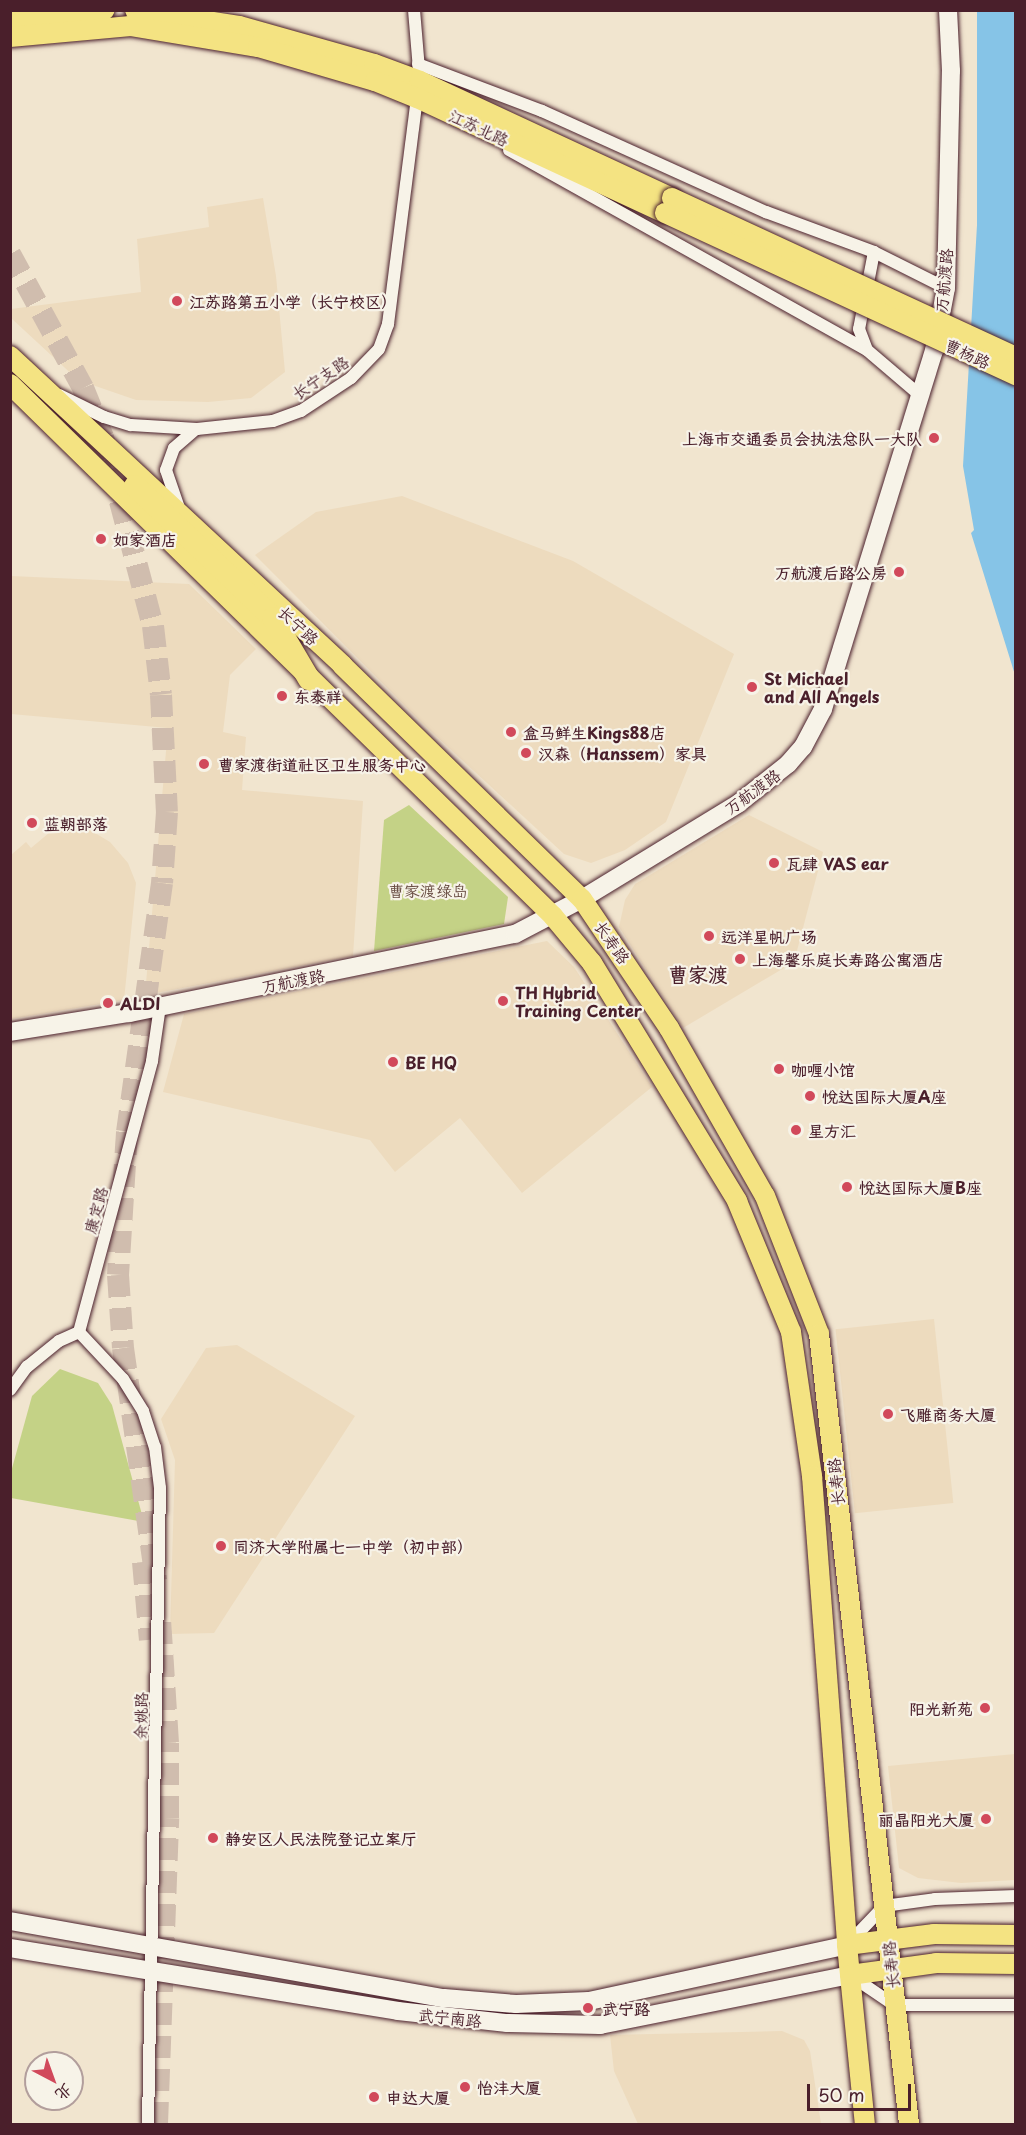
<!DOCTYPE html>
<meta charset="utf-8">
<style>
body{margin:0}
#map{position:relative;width:1026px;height:2135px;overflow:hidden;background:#f1e5cf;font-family:"Playpen Sans","LXGW WenKai TC",sans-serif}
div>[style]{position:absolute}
.built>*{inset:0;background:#eddbbe;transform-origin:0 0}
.green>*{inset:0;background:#c4d286}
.water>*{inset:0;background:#86c4e7}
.highway-tunnel>*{height:22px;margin-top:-11px;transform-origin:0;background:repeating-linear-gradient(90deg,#d0bdae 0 22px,transparent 0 33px)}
.roads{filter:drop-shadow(0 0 2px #4a1f2b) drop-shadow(0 0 2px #4a1f2b)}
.street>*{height:12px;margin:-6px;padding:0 6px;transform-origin:6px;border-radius:6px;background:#f7f3e8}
.secondary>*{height:18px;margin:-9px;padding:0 9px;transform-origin:9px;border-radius:9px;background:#f7f3e8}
.primary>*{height:20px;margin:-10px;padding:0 10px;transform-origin:10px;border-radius:10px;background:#f4e382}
.highway>*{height:22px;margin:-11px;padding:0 11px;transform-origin:11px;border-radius:11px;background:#f4e382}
.bridges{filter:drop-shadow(0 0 2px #4a1f2b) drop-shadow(0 0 2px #4a1f2b)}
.primary-bridge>*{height:20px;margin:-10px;padding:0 10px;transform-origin:10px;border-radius:10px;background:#f4e382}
.dots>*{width:16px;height:16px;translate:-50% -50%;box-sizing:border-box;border:3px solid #f7f3e8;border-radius:50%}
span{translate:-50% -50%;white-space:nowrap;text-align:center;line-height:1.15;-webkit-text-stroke:4.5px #f7f3e8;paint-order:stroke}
.street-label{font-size:16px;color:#4a1f2b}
.poi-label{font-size:16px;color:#4a1f2b;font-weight:700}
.left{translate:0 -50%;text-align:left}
.right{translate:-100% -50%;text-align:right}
.park-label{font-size:16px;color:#684c42}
.quarter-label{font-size:20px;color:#4a1f2b;font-weight:700}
.frame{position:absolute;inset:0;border:12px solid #4a1f2b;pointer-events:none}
.north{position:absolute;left:24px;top:2051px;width:60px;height:60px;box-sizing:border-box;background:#f7f3e8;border:2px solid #b29e9c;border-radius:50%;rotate:139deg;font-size:16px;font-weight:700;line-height:24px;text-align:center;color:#4a1f2b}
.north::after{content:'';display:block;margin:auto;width:21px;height:27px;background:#d1495b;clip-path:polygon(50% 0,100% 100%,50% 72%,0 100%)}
.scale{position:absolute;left:807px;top:2084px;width:104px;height:27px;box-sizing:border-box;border:3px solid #4a1f2b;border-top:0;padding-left:8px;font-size:18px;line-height:21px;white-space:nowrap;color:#4a1f2b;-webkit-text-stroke:4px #f7f3e8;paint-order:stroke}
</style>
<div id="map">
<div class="built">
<div style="clip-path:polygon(263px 198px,276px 276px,285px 372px,251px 398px,208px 402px,136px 400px,78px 380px,11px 318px,11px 309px,141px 292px,137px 239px,209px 227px,207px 207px)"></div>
<div style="clip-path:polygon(402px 496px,573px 561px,734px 654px,666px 822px,625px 850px,591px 863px,564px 854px,423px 724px,255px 555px,316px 512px)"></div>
<div style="clip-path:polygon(11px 576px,189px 584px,256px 649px,230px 675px,223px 732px,246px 737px,242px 790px,363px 801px,353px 956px,145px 995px,168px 728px,11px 714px)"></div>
<div style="clip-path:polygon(749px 815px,823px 852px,794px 962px,683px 1028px,619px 927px,625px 900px,635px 884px)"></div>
<div style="clip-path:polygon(68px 817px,110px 842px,128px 863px,136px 883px,124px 1000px,11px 1019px,11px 855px,26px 842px,31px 848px)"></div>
<div style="clip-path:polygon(547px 941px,574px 967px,652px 1087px,522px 1193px,460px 1118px,395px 1172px,370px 1140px,163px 1092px,184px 1014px)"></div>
<div style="left:934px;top:1319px;width:185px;height:99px;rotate:84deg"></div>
<div style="clip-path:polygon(237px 1345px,355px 1416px,214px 1633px,170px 1634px,175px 1460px,161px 1419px,206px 1348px)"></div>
<div style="clip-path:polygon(1015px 1754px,1015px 1880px,961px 1883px,918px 1878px,899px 1868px,888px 1766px)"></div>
<div style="clip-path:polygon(782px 2031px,804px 2040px,810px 2051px,821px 2124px,638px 2124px,614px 2071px,610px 2035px)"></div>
</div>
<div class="green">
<div style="clip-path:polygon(409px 805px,508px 897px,504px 924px,374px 951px,384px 820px)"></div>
<div style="clip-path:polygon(60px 1369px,98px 1383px,112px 1405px,144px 1522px,11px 1498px,11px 1472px,32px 1396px)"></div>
</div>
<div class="water">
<div style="clip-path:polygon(977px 11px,1015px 11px,1015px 675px,971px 533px,974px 530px,963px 466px,977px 225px)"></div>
</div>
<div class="highway-tunnel">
<div style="left:10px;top:254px;width:153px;rotate:61.4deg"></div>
<div style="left:83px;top:388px;width:53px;rotate:67.8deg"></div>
<div style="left:103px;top:437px;width:196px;rotate:75.2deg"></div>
<div style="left:153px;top:626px;width:69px;rotate:83.4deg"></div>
<div style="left:161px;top:695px;width:117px;rotate:87.1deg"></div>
<div style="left:167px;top:812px;width:71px;rotate:94deg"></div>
<div style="left:162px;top:883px;width:251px;rotate:98deg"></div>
<div style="left:127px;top:1132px;width:143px;rotate:93.6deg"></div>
<div style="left:118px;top:1275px;width:73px;rotate:86.1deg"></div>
<div style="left:123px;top:1348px;width:235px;rotate:81.9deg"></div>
<div style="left:10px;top:369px;width:140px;rotate:43.3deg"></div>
<div style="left:143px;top:1562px;width:78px;rotate:84.9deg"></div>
<div style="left:157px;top:2124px;width:306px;rotate:-87.9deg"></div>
<div style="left:168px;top:1818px;width:75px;rotate:-90deg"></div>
<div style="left:168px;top:1743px;width:123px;rotate:-93.7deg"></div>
</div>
<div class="roads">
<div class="street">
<div style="left:414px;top:10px;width:59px;rotate:85.2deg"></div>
<div style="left:418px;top:64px;width:133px;rotate:20.8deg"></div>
<div style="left:542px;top:111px;width:246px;rotate:24.3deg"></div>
<div style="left:766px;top:212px;width:115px;rotate:20.3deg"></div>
<div style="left:874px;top:252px;width:80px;rotate:26.6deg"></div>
<div style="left:509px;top:150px;width:410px;rotate:29.2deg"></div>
<div style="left:874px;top:252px;width:78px;rotate:101deg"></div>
<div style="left:859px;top:329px;width:22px;rotate:69deg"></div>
<div style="left:867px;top:350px;width:72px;rotate:40.5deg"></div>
<div style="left:59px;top:395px;width:50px;rotate:26.1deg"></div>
<div style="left:104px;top:417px;width:28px;rotate:17deg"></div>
<div style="left:131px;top:425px;width:66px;rotate:3.5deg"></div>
<div style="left:197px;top:429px;width:76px;rotate:-6deg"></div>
<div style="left:273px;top:421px;width:30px;rotate:-20deg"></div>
<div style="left:301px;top:411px;width:60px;rotate:-33.4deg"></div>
<div style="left:351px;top:378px;width:40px;rotate:-46deg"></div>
<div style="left:379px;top:349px;width:27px;rotate:-70deg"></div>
<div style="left:388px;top:324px;width:228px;rotate:-82.7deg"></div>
<div style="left:179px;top:508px;width:40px;rotate:-108.9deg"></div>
<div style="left:166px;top:470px;width:23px;rotate:-70deg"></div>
<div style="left:174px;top:448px;width:29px;rotate:-41deg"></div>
<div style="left:79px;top:1332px;width:64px;rotate:46.9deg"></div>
<div style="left:123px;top:1379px;width:38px;rotate:58deg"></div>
<div style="left:143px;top:1411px;width:38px;rotate:72deg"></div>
<div style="left:155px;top:1447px;width:41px;rotate:83deg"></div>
<div style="left:160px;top:1488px;width:636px;rotate:91.08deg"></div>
<div style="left:79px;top:1332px;width:281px;rotate:-74.9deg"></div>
<div style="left:152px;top:1061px;width:56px;rotate:-81.7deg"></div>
<div style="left:10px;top:1390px;width:29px;rotate:-54deg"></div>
<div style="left:27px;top:1367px;width:41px;rotate:-39.1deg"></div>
<div style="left:59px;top:1341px;width:22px;rotate:-24deg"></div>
<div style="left:848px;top:1944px;width:52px;rotate:-46.5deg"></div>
<div style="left:884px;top:1906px;width:51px;rotate:-7.8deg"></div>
<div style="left:935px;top:1899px;width:81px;rotate:-2.1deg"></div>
<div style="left:850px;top:1975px;width:53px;rotate:34.3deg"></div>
<div style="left:894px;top:2005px;width:122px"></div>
</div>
<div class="secondary">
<div style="left:10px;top:1032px;width:121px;rotate:-9.1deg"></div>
<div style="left:129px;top:1013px;width:394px;rotate:-11.6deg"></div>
<div style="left:515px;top:934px;width:76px;rotate:-27.6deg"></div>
<div style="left:582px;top:899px;width:184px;rotate:-31.4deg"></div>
<div style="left:739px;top:803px;width:63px;rotate:-38.5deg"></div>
<div style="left:788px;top:764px;width:23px;rotate:-49deg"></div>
<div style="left:803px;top:747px;width:43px;rotate:-62.2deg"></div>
<div style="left:823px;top:709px;width:375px;rotate:-72.8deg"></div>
<div style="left:934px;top:351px;width:64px;rotate:-79.2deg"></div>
<div style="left:946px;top:288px;width:217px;rotate:-88.7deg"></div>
<div style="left:951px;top:71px;width:61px;rotate:-92.8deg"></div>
<div style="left:10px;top:1921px;width:441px;rotate:10.1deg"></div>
<div style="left:444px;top:1998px;width:72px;rotate:4.8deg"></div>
<div style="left:516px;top:2004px;width:73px;rotate:-2.4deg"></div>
<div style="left:589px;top:2001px;width:264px;rotate:-12.2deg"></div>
<div style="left:10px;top:1948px;width:393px;rotate:9.2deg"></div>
<div style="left:398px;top:2011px;width:110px;rotate:6.3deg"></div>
<div style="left:507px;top:2023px;width:93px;rotate:1.2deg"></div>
<div style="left:600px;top:2025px;width:255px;rotate:-11.3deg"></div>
</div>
<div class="primary">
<div style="left:135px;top:10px;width:105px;rotate:8.7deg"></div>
<div style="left:239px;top:26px;width:140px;rotate:15.7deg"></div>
<div style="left:374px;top:64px;width:49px;rotate:20.3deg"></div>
<div style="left:420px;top:81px;width:278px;rotate:24.9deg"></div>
<div style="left:10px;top:20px;width:95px;rotate:-6.1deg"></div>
<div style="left:10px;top:37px;width:121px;rotate:-5.2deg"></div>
<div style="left:130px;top:26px;width:130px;rotate:9.3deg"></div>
<div style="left:258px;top:47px;width:122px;rotate:16.2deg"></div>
<div style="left:375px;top:81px;width:45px;rotate:22deg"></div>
<div style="left:417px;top:98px;width:273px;rotate:24.9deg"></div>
<div style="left:10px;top:356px;width:454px;rotate:42.9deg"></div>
<div style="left:342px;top:665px;width:335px;rotate:44.3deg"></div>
<div style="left:582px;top:899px;width:156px;rotate:56deg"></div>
<div style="left:669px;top:1028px;width:193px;rotate:60.3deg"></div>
<div style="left:765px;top:1196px;width:148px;rotate:68.6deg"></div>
<div style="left:819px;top:1334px;width:795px;rotate:83.5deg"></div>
<div style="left:10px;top:384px;width:760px;rotate:44.41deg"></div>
<div style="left:553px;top:916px;width:61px;rotate:50.3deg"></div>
<div style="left:592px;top:963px;width:279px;rotate:58.6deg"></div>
<div style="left:737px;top:1201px;width:142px;rotate:67.6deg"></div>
<div style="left:791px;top:1332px;width:146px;rotate:81.7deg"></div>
<div style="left:812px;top:1476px;width:470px;rotate:85.7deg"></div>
<div style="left:847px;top:1945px;width:180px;rotate:84.3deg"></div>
<div style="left:847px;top:1945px;width:88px;rotate:-7.2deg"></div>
<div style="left:934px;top:1934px;width:82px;rotate:0.7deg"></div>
<div style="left:850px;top:1975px;width:87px;rotate:-7.9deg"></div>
<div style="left:936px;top:1963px;width:80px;rotate:0.7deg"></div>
</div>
<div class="highway">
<div style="left:135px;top:486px;width:191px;rotate:43.7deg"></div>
<div style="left:273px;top:618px;width:71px;rotate:59.5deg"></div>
</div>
</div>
<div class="bridges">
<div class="primary-bridge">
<div style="left:672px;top:198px;width:379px;rotate:24.8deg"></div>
<div style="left:665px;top:213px;width:387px;rotate:24.8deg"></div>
</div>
</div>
<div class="dots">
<div style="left:177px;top:301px;background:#d1495b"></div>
<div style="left:934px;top:438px;background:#d1495b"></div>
<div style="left:101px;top:539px;background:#d1495b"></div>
<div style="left:899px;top:572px;background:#d1495b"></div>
<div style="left:752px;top:687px;background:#d1495b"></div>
<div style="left:282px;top:696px;background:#d1495b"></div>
<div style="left:511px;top:732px;background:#d1495b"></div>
<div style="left:526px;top:753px;background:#d1495b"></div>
<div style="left:204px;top:764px;background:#d1495b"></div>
<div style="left:32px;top:823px;background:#d1495b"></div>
<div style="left:774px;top:863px;background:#d1495b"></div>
<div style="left:709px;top:936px;background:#d1495b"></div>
<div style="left:740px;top:959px;background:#d1495b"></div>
<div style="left:503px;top:1001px;background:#d1495b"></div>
<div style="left:108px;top:1003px;background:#d1495b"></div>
<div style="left:393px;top:1062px;background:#d1495b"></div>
<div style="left:779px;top:1069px;background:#d1495b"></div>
<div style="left:810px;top:1096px;background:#d1495b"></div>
<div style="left:796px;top:1130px;background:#d1495b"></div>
<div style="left:847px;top:1187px;background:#d1495b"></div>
<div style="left:888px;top:1414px;background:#d1495b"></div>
<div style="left:221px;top:1546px;background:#d1495b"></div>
<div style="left:985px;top:1708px;background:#d1495b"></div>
<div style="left:986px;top:1819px;background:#d1495b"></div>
<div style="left:213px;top:1838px;background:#d1495b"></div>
<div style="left:588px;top:2008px;background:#d1495b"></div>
<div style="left:465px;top:2087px;background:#d1495b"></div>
<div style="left:374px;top:2097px;background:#d1495b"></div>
</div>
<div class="street-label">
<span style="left:479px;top:127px;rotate:25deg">江苏北路</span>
<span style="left:943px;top:280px;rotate:-85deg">万航渡路</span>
<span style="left:968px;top:353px;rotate:25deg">曹杨路</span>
<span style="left:320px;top:377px;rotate:-34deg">长宁支路</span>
<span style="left:299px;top:625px;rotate:43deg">长宁路</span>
<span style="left:752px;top:791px;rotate:-36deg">万航渡路</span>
<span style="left:613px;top:942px;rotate:55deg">长寿路</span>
<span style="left:293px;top:980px;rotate:-11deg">万航渡路</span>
<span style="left:95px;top:1210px;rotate:-75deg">康定路</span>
<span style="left:835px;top:1482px;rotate:-96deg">长寿路</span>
<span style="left:140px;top:1716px;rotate:-89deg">余姚路</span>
<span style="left:890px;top:1965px;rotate:-96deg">长寿路</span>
<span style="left:450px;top:2017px;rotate:6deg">武宁南路</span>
</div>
<div class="poi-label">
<span class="left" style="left:189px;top:301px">江苏路第五小学（长宁校区）</span>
<span class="right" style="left:922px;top:438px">上海市交通委员会执法总队一大队</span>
<span class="left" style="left:113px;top:539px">如家酒店</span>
<span class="right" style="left:887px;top:572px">万航渡后路公房</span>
<span class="left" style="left:764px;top:687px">St Michael<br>and All Angels</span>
<span class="left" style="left:294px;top:696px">东泰祥</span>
<span class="left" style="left:523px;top:732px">盒马鲜生Kings88店</span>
<span class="left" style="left:538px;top:753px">汉森（Hanssem）家具</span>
<span class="left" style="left:218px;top:764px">曹家渡街道社区卫生服务中心</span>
<span class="left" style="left:44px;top:823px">蓝朝部落</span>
<span class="left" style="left:786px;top:863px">瓦肆 VAS ear</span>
<span class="left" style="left:721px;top:936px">远洋星帆广场</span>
<span class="left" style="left:752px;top:959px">上海馨乐庭长寿路公寓酒店</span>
<span class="left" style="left:515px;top:1001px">TH Hybrid<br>Training Center</span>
<span class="left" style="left:120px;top:1003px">ALDI</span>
<span class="left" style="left:405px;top:1062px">BE HQ</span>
<span class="left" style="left:791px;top:1069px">咖喱小馆</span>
<span class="left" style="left:822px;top:1096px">悦达国际大厦A座</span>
<span class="left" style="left:808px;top:1130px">星方汇</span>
<span class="left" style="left:859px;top:1187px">悦达国际大厦B座</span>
<span class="left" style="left:900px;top:1414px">飞雕商务大厦</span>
<span class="left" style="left:233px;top:1546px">同济大学附属七一中学（初中部）</span>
<span class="right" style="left:973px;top:1708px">阳光新苑</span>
<span class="right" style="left:974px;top:1819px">丽晶阳光大厦</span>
<span class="left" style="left:225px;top:1838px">静安区人民法院登记立案厅</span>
<span class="left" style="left:602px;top:2008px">武宁路</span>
<span class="left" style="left:477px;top:2087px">怡沣大厦</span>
<span class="left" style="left:386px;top:2097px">申达大厦</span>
</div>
<div class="park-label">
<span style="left:428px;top:890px">曹家渡绿岛</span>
</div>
<div class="quarter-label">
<span style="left:698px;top:974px">曹家渡</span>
</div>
<div class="frame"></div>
<div class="north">北</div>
<div class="scale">50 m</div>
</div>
